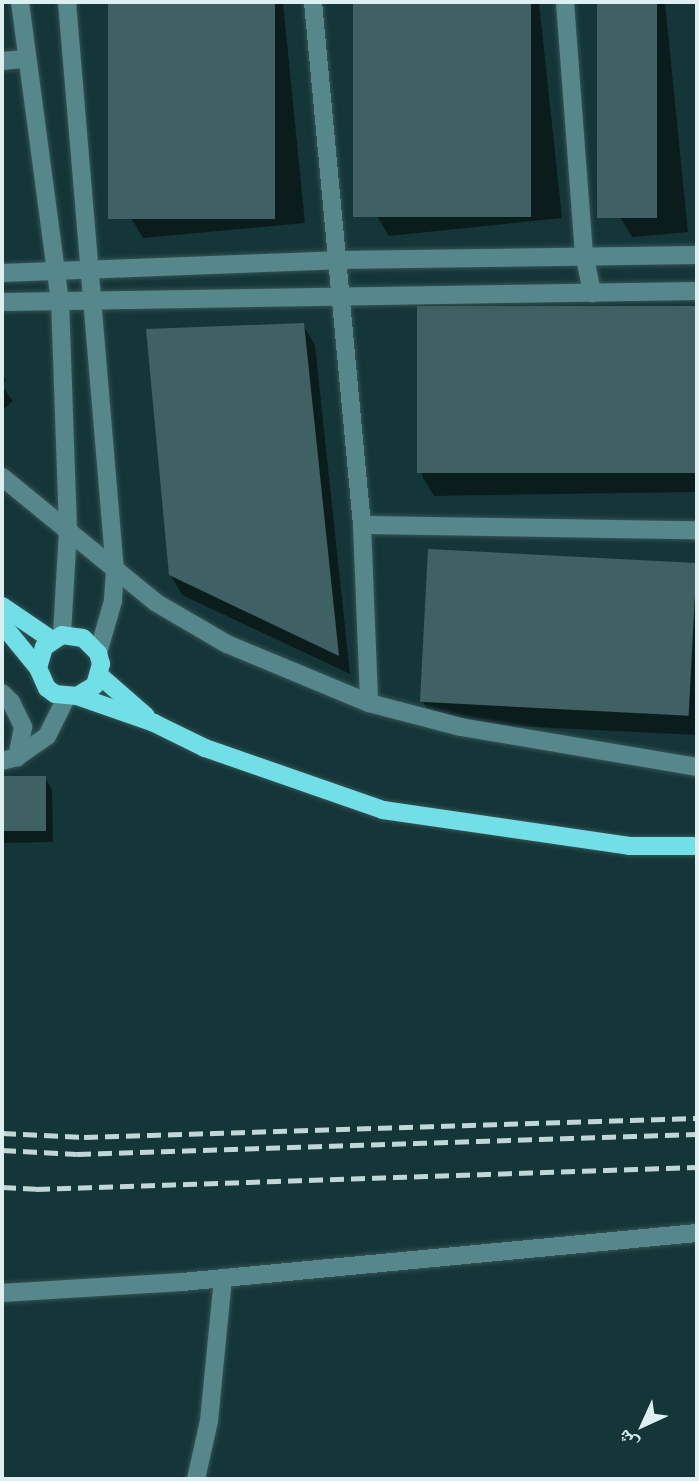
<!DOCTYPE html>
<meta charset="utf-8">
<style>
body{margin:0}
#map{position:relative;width:699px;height:1481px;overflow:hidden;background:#153638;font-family:"Space Grotesk","Noto Naskh Arabic",sans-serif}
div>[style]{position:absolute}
.shadow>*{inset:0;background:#0007}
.building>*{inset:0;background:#406163;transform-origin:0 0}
.roads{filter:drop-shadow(0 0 2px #355455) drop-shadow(0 0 2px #355455)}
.minor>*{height:18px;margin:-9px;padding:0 9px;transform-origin:9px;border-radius:9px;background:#56878a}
.major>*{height:18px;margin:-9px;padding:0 9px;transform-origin:9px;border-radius:9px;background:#71dfe6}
.rail>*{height:5px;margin-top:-2.5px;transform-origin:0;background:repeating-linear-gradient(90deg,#c1d6d7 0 14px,transparent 0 21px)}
span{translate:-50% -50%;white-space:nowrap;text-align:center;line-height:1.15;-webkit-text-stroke:5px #153638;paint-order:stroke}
.frame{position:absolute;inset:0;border:4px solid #ddeff0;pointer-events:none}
.north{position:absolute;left:608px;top:1390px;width:70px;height:70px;-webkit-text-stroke:5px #153638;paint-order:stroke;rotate:225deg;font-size:19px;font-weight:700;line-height:28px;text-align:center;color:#ddeff0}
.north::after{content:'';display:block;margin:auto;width:24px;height:32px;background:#ddeff0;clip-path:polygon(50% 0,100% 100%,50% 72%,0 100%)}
</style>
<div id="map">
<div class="shadow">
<div style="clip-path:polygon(110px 2px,283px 2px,305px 223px,143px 238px,131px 218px)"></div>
<div style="clip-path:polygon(355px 2px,539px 2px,562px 218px,389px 236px,377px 216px)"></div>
<div style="clip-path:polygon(599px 2px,665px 2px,688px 232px,632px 237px,620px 217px)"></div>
<div style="clip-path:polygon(697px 308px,697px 492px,434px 496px,422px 476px,419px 312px)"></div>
<div style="clip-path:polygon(303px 325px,315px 345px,350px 674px,182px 595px,170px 574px)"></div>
<div style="clip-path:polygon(2px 372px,6px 381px,2px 385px)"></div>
<div style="clip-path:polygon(2px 386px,13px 401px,2px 411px)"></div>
<div style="clip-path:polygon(430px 551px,697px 564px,697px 735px,434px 722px,423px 702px)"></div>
<div style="clip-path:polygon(45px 777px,52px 790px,53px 842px,2px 843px,2px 778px)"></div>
</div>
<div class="building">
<div style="left:108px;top:2px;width:167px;height:217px"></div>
<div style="left:353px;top:2px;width:178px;height:215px"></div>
<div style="left:597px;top:2px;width:60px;height:216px"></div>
<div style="left:697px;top:306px;width:167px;height:280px;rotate:90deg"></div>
<div style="clip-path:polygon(304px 323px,339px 656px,169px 575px,146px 329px)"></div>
<div style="left:428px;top:549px;width:269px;height:153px;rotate:3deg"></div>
<div style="left:2px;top:776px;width:44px;height:55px"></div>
</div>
<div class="roads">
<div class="minor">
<div style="left:20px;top:2px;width:301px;rotate:82.4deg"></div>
<div style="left:60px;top:300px;width:230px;rotate:88deg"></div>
<div style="left:68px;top:530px;width:105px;rotate:93.3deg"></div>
<div style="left:67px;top:2px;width:571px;rotate:85.18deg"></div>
<div style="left:115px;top:571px;width:30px;rotate:94deg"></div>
<div style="left:113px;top:601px;width:54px;rotate:106.1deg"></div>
<div style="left:313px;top:2px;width:525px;rotate:84.65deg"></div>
<div style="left:362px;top:525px;width:178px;rotate:87.7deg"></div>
<div style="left:565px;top:2px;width:253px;rotate:85.7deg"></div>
<div style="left:584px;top:254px;width:40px;rotate:78deg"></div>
<div style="left:2px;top:61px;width:24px;rotate:-5deg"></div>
<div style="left:2px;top:273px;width:335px;rotate:-2.2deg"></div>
<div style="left:337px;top:260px;width:360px;rotate:-0.8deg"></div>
<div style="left:2px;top:302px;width:695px;rotate:-0.91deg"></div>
<div style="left:2px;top:477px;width:198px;rotate:39.2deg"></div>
<div style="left:155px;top:602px;width:83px;rotate:30.3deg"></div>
<div style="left:227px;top:644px;width:154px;rotate:22.6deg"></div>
<div style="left:369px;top:703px;width:95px;rotate:14.6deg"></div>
<div style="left:461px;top:727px;width:239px;rotate:9.6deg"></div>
<div style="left:362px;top:525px;width:335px;rotate:0.9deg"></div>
<div style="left:2px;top:693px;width:13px;rotate:45deg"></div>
<div style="left:11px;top:702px;width:28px;rotate:64deg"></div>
<div style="left:23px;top:727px;width:31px;rotate:101deg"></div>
<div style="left:17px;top:757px;width:16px;rotate:165deg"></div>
<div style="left:17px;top:757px;width:37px;rotate:-35deg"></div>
<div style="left:47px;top:736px;width:45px;rotate:-63.4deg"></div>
<div style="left:2px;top:1293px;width:180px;rotate:-3.5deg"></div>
<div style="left:182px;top:1282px;width:517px;rotate:-5.44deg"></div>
<div style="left:196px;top:1479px;width:59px;rotate:-77.4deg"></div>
<div style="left:209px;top:1421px;width:144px;rotate:-84.4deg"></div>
</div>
<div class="major">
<div style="left:2px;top:606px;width:60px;rotate:34.2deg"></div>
<div style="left:2px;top:624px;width:57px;rotate:50.7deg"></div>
<div style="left:99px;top:675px;width:62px;rotate:41.1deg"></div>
<div style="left:77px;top:696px;width:21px;rotate:-31deg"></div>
<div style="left:95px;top:685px;width:22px;rotate:-74deg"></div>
<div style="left:101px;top:664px;width:11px;rotate:-105deg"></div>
<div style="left:98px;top:653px;width:21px;rotate:-135deg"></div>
<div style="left:83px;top:638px;width:21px;rotate:-172deg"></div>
<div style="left:62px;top:635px;width:22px;rotate:146deg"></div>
<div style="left:44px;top:647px;width:22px;rotate:106deg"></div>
<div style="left:38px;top:668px;width:22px;rotate:66deg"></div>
<div style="left:47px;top:688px;width:10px;rotate:37deg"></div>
<div style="left:55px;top:694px;width:22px;rotate:5deg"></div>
<div style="left:77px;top:696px;width:82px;rotate:19.3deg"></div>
<div style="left:154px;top:723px;width:57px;rotate:26.1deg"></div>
<div style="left:205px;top:748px;width:188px;rotate:19.2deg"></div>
<div style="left:383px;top:810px;width:249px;rotate:8.3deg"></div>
<div style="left:629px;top:846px;width:68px"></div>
</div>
</div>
<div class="rail">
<div style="left:2px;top:1133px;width:82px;rotate:2.8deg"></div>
<div style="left:84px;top:1137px;width:613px;rotate:-1.78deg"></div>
<div style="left:2px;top:1150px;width:75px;rotate:3.1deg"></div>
<div style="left:77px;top:1154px;width:620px;rotate:-1.85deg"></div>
<div style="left:2px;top:1187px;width:34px;rotate:3deg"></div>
<div style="left:36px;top:1189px;width:661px;rotate:-1.91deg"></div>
</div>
<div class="frame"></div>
<div class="north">ش</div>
</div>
